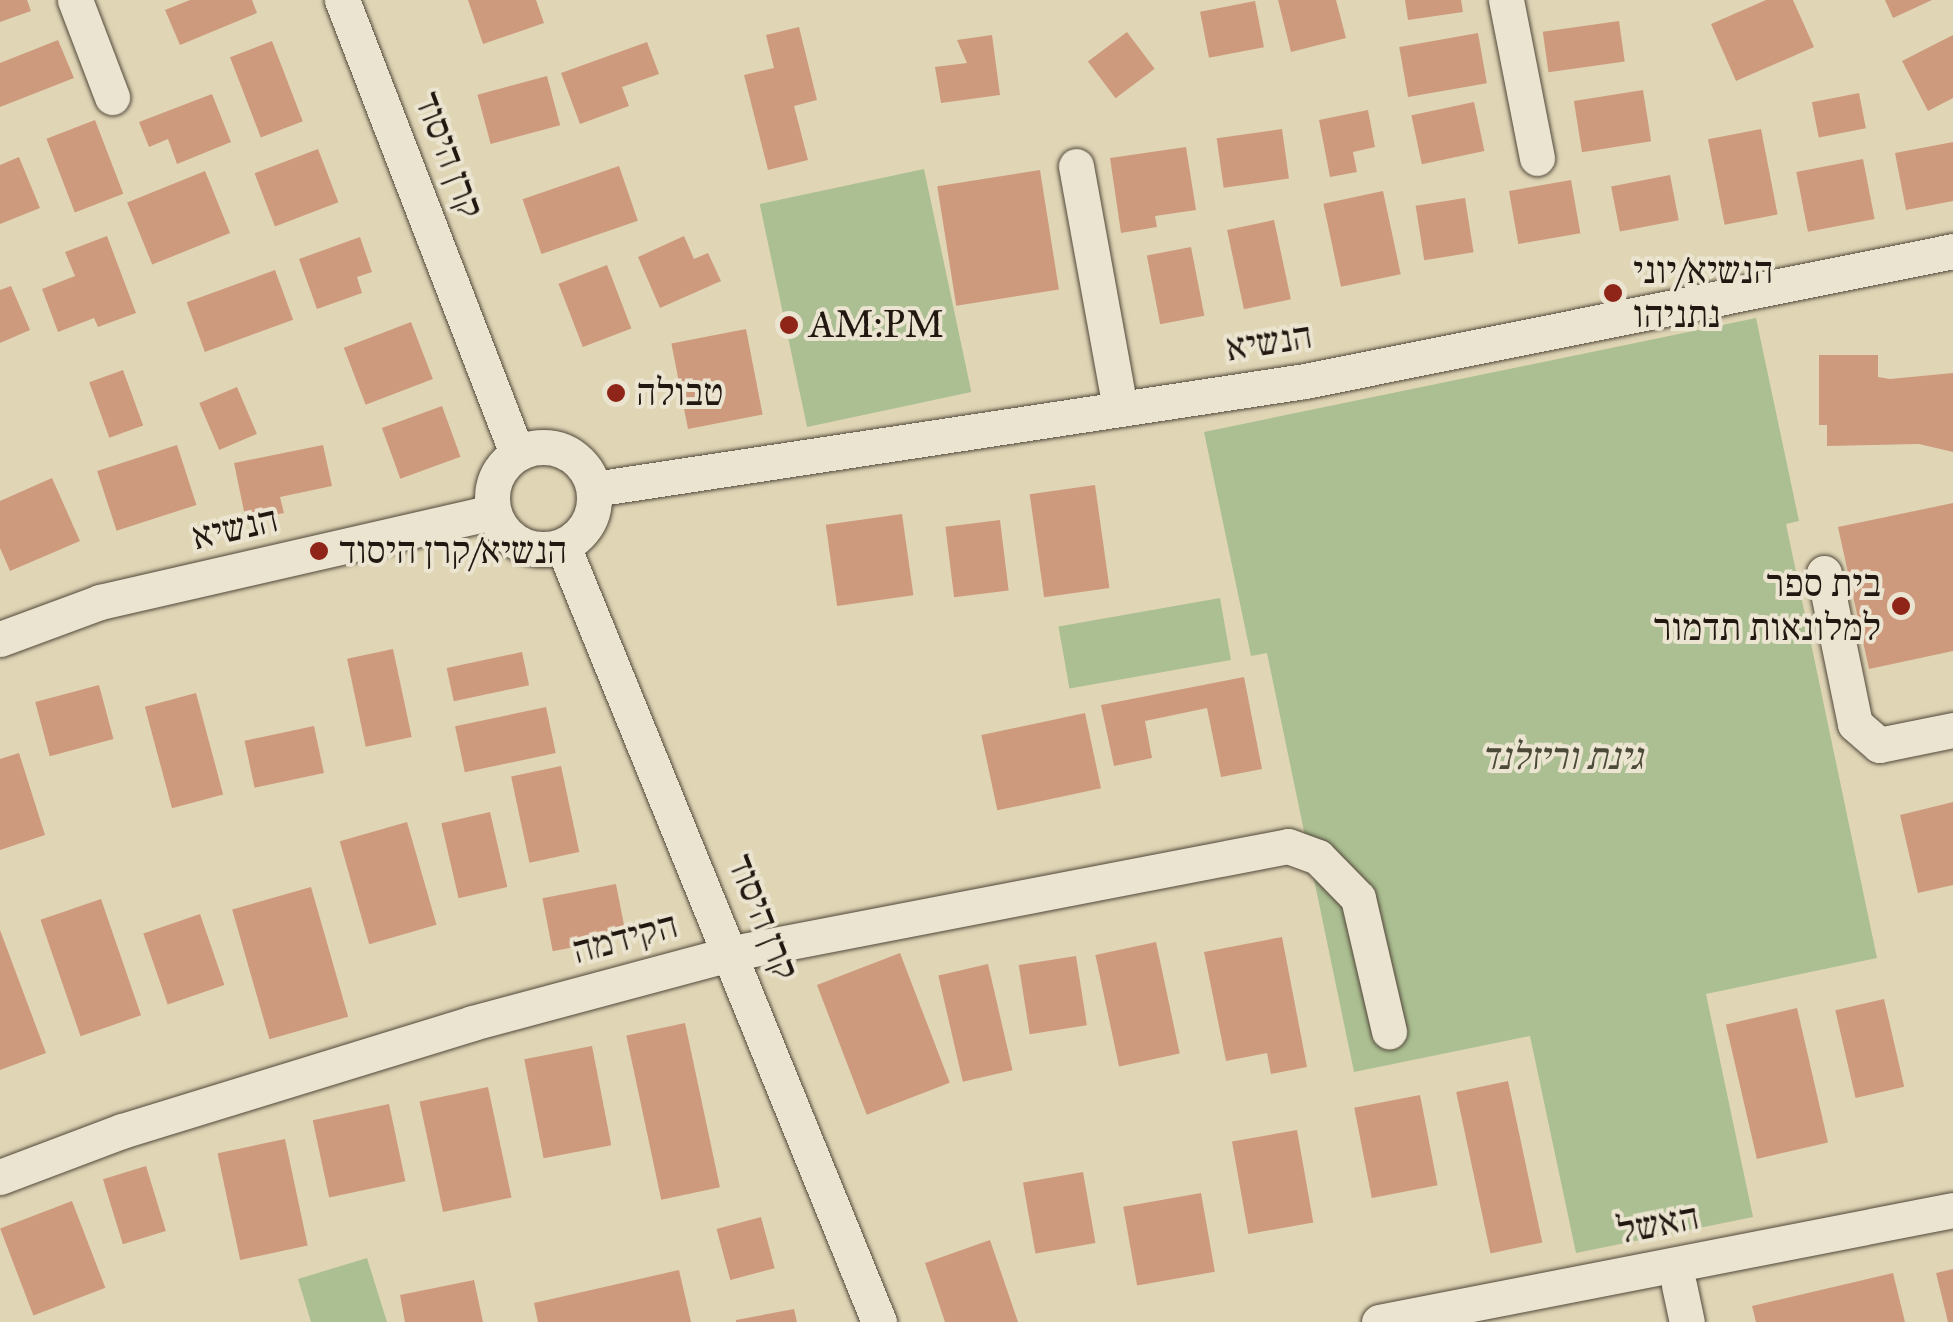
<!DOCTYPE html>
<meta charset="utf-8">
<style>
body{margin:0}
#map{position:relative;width:1953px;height:1322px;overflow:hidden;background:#e0d6b6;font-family:"IM FELL Great Primer","Frank Ruhl Libre",serif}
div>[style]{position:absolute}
.green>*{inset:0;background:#acbf92;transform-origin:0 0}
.building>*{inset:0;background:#ce9a7d;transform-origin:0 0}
.roads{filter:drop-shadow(0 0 2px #52483a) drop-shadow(0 0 2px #52483a)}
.minor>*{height:35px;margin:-17.5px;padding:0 17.5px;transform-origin:17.5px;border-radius:17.5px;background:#ebe4d0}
.minor>.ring{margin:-17.5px;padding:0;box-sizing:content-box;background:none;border:35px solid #ebe4d0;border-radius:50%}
.dots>*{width:28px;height:28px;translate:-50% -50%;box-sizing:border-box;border:5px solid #ebe4d0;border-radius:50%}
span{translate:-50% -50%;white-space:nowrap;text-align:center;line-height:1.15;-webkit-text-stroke:8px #ebe4d0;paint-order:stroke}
.street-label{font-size:38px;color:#221811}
.poi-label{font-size:38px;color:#221811}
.left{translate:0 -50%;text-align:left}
.right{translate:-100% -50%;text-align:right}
.park-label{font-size:38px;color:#4b4a38;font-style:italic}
</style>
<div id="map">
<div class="green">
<div style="left:924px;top:169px;width:228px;height:168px;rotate:78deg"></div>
<div style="clip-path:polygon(1756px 318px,1799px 521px,1786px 524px,1877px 958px,1706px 994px,1753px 1217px,1576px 1253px,1530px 1036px,1354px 1072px,1267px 653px,1251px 656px,1204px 432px)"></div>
<div style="left:1220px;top:598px;width:63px;height:164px;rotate:80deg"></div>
<div style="clip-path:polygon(367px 1258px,387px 1322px,311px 1322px,298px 1279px)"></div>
</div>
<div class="building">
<div style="clip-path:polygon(0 0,27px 0,31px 11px,0 22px)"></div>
<div style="clip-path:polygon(190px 0,252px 0,257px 13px,180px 45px,165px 10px)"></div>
<div style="clip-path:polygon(468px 0,536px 0,544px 23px,483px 44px)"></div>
<div style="clip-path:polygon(1278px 0,1336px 0,1346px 38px,1291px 52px)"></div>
<div style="clip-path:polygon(1405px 0,1461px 0,1463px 12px,1408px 20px)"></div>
<div style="clip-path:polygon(1766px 0,1793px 0,1814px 47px,1736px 81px,1711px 24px)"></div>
<div style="clip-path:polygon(1885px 0,1932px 0,1893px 18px)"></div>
<div style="left:1255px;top:1px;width:47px;height:56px;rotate:79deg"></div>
<div style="left:1619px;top:21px;width:41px;height:77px;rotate:82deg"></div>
<div style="clip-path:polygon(799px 27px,817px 100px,794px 106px,808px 160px,768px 170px,744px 75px,774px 68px,766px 35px)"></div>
<div style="left:1127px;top:32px;width:46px;height:49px;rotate:53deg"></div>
<div style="left:1478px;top:33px;width:51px;height:80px;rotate:80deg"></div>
<div style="clip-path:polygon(992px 35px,1000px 95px,941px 103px,935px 67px,967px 63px,957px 40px)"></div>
<div style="clip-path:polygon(1953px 35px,1953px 98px,1928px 111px,1902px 61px)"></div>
<div style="clip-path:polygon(58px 40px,74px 78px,0 107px,0 63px)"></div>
<div style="left:272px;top:41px;width:86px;height:45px;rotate:69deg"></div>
<div style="clip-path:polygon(647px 42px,659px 74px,622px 87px,629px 106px,580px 124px,561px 73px)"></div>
<div style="left:547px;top:76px;width:51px;height:72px;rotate:75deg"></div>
<div style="left:1643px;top:90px;width:52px;height:70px;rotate:81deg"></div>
<div style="left:1859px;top:93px;width:36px;height:48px;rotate:79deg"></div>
<div style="clip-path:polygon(212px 94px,231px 142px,177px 164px,168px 139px,149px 147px,139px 122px)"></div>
<div style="left:1474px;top:102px;width:50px;height:64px;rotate:78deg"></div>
<div style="clip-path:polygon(1368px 110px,1375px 147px,1353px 152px,1357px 172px,1330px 177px,1319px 120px)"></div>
<div style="left:95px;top:120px;width:79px;height:52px;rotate:69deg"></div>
<div style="left:1282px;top:129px;width:50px;height:66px;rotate:82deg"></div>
<div style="left:1761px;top:129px;width:87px;height:54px;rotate:79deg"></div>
<div style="clip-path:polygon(1953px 142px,1953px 201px,1906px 210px,1895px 153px)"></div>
<div style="clip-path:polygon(1186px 147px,1196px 210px,1155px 216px,1157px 227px,1121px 233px,1110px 158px)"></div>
<div style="left:318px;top:149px;width:57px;height:68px;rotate:69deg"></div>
<div style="clip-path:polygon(19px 157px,40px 208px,0 224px,0 165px)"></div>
<div style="left:1863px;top:159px;width:61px;height:68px;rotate:79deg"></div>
<div style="left:619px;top:166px;width:58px;height:102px;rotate:71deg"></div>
<div style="left:1040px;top:170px;width:121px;height:104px;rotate:81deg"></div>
<div style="left:205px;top:171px;width:67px;height:84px;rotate:68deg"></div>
<div style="left:1670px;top:175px;width:46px;height:60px;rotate:79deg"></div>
<div style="left:1571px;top:180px;width:54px;height:63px;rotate:80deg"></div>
<div style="left:1383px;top:191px;width:85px;height:61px;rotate:78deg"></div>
<div style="left:1465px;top:198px;width:55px;height:50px;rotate:81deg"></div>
<div style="left:1274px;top:220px;width:81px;height:48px;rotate:78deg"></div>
<div style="clip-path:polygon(107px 236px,136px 313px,98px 327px,94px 318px,58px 332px,42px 289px,75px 276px,65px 252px)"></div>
<div style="clip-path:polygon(684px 236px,694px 259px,708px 253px,721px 281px,660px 308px,638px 257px)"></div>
<div style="clip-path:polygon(360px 237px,372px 272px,357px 277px,362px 293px,317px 309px,299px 259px)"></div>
<div style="left:1191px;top:247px;width:70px;height:45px;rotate:79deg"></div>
<div style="left:607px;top:265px;width:68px;height:52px;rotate:69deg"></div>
<div style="left:275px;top:270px;width:53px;height:94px;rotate:70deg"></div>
<div style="clip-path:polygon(11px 286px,30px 330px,0 343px,0 290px)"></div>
<div style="left:411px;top:322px;width:61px;height:72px;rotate:69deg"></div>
<div style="left:746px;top:329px;width:87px;height:76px;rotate:79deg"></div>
<div style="clip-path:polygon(1819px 355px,1878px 355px,1878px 377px,1890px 379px,1953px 373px,1953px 452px,1919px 444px,1827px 446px,1827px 425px,1819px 425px)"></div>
<div style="left:123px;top:370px;width:59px;height:36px;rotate:70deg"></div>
<div style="left:237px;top:387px;width:51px;height:41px;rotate:67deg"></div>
<div style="left:442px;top:406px;width:54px;height:64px;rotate:70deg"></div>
<div style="left:177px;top:445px;width:63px;height:84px;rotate:72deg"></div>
<div style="clip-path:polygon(323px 445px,332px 486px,280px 497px,284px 513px,246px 521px,234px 463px)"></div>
<div style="clip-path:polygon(52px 478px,80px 541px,10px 571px,0 548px,0 501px)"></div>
<div style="left:1095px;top:485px;width:104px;height:66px;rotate:82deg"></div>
<div style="clip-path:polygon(1953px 503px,1953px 651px,1869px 669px,1838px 527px)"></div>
<div style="left:902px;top:514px;width:82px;height:77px;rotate:82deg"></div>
<div style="left:1000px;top:520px;width:71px;height:55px;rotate:83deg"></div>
<div style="left:393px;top:649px;width:90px;height:47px;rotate:78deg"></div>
<div style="left:522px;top:652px;width:34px;height:77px;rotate:78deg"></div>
<div style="clip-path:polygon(1244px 677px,1262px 769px,1221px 777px,1207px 708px,1145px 721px,1152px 758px,1114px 766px,1101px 705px)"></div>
<div style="left:99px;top:685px;width:56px;height:66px;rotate:75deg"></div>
<div style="left:196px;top:693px;width:105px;height:53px;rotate:75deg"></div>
<div style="left:546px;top:707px;width:47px;height:93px;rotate:78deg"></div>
<div style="left:1085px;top:713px;width:77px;height:106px;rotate:78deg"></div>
<div style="left:314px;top:726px;width:48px;height:71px;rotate:78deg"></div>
<div style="clip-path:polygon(19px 753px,45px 835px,0 850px,0 759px)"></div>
<div style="left:561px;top:766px;width:88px;height:51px;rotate:78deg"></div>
<div style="clip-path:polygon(1953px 802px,1953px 885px,1918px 893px,1900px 815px)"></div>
<div style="left:490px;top:812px;width:77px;height:50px;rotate:77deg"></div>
<div style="left:407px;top:822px;width:107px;height:70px;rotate:74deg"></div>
<div style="left:616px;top:884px;width:54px;height:75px;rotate:79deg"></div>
<div style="left:311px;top:887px;width:135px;height:82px;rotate:74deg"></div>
<div style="left:101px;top:899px;width:123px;height:64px;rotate:71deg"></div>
<div style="left:200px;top:914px;width:75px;height:60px;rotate:71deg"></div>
<div style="clip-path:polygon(0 930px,46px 1053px,0 1070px)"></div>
<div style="clip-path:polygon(1282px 937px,1307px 1067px,1271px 1074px,1267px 1053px,1226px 1061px,1204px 952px)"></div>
<div style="left:1156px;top:942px;width:114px;height:62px;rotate:78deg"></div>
<div style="left:900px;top:953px;width:139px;height:89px;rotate:69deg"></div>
<div style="left:1076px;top:956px;width:70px;height:58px;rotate:81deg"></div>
<div style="left:988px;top:964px;width:109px;height:51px;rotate:77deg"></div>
<div style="left:1884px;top:999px;width:90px;height:50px;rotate:77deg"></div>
<div style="left:1797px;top:1008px;width:138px;height:73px;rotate:77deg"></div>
<div style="left:685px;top:1023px;width:168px;height:60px;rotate:78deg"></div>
<div style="left:592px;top:1046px;width:101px;height:69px;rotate:79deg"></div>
<div style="left:1508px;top:1081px;width:165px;height:53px;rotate:78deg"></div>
<div style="left:488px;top:1087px;width:113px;height:70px;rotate:78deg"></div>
<div style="left:1420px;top:1095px;width:92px;height:67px;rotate:79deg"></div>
<div style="left:389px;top:1104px;width:79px;height:78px;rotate:78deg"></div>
<div style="left:1297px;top:1130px;width:94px;height:66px;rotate:80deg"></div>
<div style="left:285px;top:1139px;width:109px;height:69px;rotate:78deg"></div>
<div style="left:146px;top:1166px;width:68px;height:45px;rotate:73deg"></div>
<div style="left:1083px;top:1172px;width:72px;height:61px;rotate:80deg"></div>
<div style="left:1201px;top:1193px;width:80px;height:79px;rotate:80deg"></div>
<div style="left:72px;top:1201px;width:93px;height:77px;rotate:69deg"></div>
<div style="left:761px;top:1217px;width:53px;height:46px;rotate:75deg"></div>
<div style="clip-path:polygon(990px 1240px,1018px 1322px,945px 1322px,925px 1263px)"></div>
<div style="clip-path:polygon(1953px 1269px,1953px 1322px,1948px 1322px,1936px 1273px)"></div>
<div style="clip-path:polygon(679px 1270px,691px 1322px,538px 1322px,534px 1303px)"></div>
<div style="clip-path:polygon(1893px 1273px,1905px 1322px,1756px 1322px,1752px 1306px)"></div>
<div style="clip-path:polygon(474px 1280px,483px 1322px,405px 1322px,400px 1295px)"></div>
<div style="clip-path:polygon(794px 1309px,797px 1322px,736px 1322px,736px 1320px)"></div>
</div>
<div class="roads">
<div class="minor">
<div style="left:75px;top:0;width:104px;rotate:69.1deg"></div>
<div style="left:342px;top:0;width:486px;rotate:68.9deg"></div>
<div style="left:1506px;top:0;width:161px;rotate:78.9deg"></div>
<div style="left:1076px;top:166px;width:246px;rotate:79.7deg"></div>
<div class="ring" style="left:492px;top:447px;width:67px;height:67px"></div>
<div style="left:594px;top:489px;width:719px;rotate:-8.64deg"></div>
<div style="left:1305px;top:381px;width:661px;rotate:-11.34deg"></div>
<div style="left:563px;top:546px;width:838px;rotate:67.84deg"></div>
<div style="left:1824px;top:573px;width:154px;rotate:78.4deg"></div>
<div style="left:1855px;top:724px;width:32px;rotate:41deg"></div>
<div style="left:1879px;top:745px;width:76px;rotate:-11.5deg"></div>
<div style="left:0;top:639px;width:107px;rotate:-20.3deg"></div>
<div style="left:100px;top:602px;width:403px;rotate:-12.9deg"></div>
<div style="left:0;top:1177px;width:130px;rotate:-20.7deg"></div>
<div style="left:122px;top:1131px;width:366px;rotate:-17.1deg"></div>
<div style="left:472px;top:1023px;width:270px;rotate:-15deg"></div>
<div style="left:733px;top:953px;width:565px;rotate:-10.91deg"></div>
<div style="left:1288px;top:846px;width:32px;rotate:20deg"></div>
<div style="left:1318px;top:857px;width:57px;rotate:45.7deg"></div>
<div style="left:1358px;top:898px;width:137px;rotate:76.9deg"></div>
<div style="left:1679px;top:1285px;width:38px;rotate:78deg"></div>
<div style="left:1379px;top:1322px;width:585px;rotate:-11.04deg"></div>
</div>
</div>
<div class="dots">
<div style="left:1613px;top:293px;background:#8f2418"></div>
<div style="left:789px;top:325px;background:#8f2418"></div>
<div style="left:616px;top:393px;background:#8f2418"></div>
<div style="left:319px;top:551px;background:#8f2418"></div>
<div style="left:1901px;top:606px;background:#8f2418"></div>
</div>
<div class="street-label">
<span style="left:449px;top:155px;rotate:69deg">קרן היסוד</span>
<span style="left:1269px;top:342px;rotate:-9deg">הנשיא</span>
<span style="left:235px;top:528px;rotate:-13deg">הנשיא</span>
<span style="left:763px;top:917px;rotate:68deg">קרן היסוד</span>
<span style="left:625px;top:938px;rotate:-15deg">הקידמה</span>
<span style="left:1658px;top:1224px;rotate:-11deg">האשל</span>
</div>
<div class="poi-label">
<span class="left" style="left:1633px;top:293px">הנשיא/יוני<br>נתניהו</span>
<span class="left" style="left:809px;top:325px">AM:PM</span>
<span class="left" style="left:636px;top:393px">טבולה</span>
<span class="left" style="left:339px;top:551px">הנשיא/קרן היסוד</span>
<span class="right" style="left:1881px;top:606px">בית ספר<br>למלונאות תדמור</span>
</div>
<div class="park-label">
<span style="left:1562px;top:757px">גינת וריזלנד</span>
</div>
</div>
